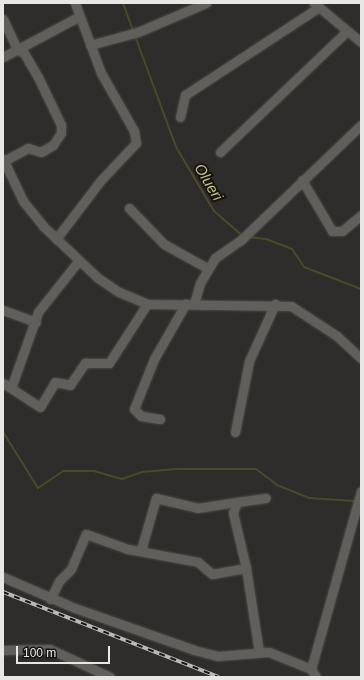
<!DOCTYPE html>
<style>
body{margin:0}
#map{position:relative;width:364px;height:680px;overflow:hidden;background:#2f2d2b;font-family:Helvetica,sans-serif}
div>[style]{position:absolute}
.stream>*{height:2px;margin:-1px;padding:0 1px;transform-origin:1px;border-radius:1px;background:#4b4a28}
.roads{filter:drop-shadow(0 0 1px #4d4c4a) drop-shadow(0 0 1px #4d4c4a)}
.minor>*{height:9px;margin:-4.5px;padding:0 4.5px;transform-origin:4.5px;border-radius:4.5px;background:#615f5c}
.rail>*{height:3.5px;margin-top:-1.75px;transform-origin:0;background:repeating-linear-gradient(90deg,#161514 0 6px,#b9b8b6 0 12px);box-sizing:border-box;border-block:1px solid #b9b8b6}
span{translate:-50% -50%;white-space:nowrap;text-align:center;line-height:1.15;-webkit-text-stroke:4px #161514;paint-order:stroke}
.water-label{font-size:15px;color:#c5c384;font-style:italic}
.frame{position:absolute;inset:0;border:4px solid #e8e7e5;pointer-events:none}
.scale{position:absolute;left:16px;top:646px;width:94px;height:18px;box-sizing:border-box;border:2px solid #e8e7e5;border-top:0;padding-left:5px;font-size:12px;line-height:14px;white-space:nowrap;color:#e8e7e5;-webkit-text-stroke:3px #161514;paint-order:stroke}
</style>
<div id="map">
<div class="stream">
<div style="left:123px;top:3px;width:29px;rotate:70deg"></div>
<div style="left:135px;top:36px;width:118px;rotate:69.7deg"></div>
<div style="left:176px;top:147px;width:74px;rotate:59.3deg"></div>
<div style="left:214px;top:211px;width:37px;rotate:41deg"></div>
<div style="left:248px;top:237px;width:18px;rotate:6deg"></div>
<div style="left:266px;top:239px;width:28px;rotate:21deg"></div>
<div style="left:292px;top:249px;width:22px;rotate:56deg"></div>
<div style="left:304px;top:267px;width:61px;rotate:21.1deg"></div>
<div style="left:3px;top:432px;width:66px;rotate:58deg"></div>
<div style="left:38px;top:488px;width:30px;rotate:-34deg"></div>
<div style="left:63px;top:471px;width:31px"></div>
<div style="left:94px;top:471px;width:29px;rotate:16deg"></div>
<div style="left:122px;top:479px;width:21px;rotate:-19deg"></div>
<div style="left:142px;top:472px;width:38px;rotate:-5deg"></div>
<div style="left:180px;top:469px;width:76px"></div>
<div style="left:256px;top:469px;width:26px;rotate:37deg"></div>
<div style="left:277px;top:485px;width:35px;rotate:22deg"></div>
<div style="left:309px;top:498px;width:46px;rotate:3.7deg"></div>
</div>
<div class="roads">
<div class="minor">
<div style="left:314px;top:3px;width:61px;rotate:39.7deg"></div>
<div style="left:3px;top:19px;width:33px;rotate:65deg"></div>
<div style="left:17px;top:49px;width:8px;rotate:30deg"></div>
<div style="left:24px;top:53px;width:28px;rotate:60deg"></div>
<div style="left:38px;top:77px;width:53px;rotate:64.4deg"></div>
<div style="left:61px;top:125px;width:8px;rotate:90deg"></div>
<div style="left:61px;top:133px;width:14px;rotate:124deg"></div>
<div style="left:53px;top:145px;width:14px;rotate:150deg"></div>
<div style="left:41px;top:152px;width:14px;rotate:-163deg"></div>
<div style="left:28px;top:148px;width:27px;rotate:152deg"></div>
<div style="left:90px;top:45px;width:50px;rotate:-15.2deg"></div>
<div style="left:138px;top:32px;width:74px;rotate:-23.1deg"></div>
<div style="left:3px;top:57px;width:85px;rotate:-28.1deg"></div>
<div style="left:180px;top:117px;width:23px;rotate:-77deg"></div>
<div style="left:185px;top:95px;width:160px;rotate:-33.3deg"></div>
<div style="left:220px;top:152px;width:175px;rotate:-43.6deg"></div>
<div style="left:3px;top:159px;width:47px;rotate:64.5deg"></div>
<div style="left:23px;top:201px;width:32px;rotate:51deg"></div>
<div style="left:43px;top:226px;width:76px;rotate:43.4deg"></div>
<div style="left:98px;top:278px;width:25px;rotate:34deg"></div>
<div style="left:119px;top:292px;width:30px;rotate:23deg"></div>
<div style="left:147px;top:304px;width:144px;rotate:0.8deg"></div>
<div style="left:291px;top:306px;width:55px;rotate:33.1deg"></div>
<div style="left:337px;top:336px;width:33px;rotate:43deg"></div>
<div style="left:302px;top:180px;width:59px;rotate:59.5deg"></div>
<div style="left:332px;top:231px;width:10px"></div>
<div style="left:342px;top:231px;width:25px;rotate:-40deg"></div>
<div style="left:129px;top:208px;width:50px;rotate:45.8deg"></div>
<div style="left:164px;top:244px;width:49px;rotate:29.2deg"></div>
<div style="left:56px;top:239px;width:74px;rotate:-52.7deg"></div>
<div style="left:101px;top:180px;width:51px;rotate:-46.6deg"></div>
<div style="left:136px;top:143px;width:12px;rotate:-99deg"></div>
<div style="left:134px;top:131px;width:67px;rotate:-119.6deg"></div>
<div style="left:101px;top:73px;width:75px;rotate:-110.4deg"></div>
<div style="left:194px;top:304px;width:22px;rotate:-74deg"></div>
<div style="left:200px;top:283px;width:29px;rotate:-59deg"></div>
<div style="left:215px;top:258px;width:32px;rotate:-35deg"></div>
<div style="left:241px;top:240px;width:166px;rotate:-43.8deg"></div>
<div style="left:3px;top:310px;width:35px;rotate:20deg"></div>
<div style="left:3px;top:383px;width:44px;rotate:33deg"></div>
<div style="left:40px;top:407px;width:29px;rotate:-59deg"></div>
<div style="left:55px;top:382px;width:15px;rotate:11deg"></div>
<div style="left:70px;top:385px;width:27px;rotate:-56deg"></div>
<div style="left:85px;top:363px;width:24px"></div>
<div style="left:109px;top:363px;width:70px;rotate:-57.2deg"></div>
<div style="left:11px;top:388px;width:81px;rotate:-70.4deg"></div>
<div style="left:38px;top:312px;width:66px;rotate:-51.7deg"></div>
<div style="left:160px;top:419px;width:19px;rotate:-171deg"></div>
<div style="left:141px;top:416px;width:10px;rotate:-135deg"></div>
<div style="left:134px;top:409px;width:54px;rotate:-68.2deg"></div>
<div style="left:154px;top:359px;width:64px;rotate:-60.3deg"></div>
<div style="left:235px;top:432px;width:72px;rotate:-78.8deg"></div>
<div style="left:249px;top:361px;width:63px;rotate:-65.5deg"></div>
<div style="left:141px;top:550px;width:54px;rotate:-73.9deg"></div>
<div style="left:156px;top:498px;width:43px;rotate:13.4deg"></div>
<div style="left:198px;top:508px;width:39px;rotate:-9deg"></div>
<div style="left:3px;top:577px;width:78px;rotate:23.3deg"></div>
<div style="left:75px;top:608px;width:126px;rotate:19.4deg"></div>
<div style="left:194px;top:650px;width:25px;rotate:14deg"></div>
<div style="left:218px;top:656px;width:51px;rotate:-4.5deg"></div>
<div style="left:269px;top:652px;width:45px;rotate:22deg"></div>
<div style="left:311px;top:669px;width:9px;rotate:58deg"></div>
<div style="left:50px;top:599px;width:20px;rotate:-63deg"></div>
<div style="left:59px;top:581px;width:17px;rotate:-45deg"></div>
<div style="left:71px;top:569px;width:38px;rotate:-67deg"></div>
<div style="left:86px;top:534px;width:45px;rotate:19.7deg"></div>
<div style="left:128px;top:549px;width:71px;rotate:10.5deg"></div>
<div style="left:198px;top:562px;width:18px;rotate:41deg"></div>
<div style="left:212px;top:574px;width:35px;rotate:-10deg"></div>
<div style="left:3px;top:650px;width:47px;rotate:-1.2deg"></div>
<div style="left:50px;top:649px;width:66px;rotate:25deg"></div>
<div style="left:259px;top:652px;width:85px;rotate:-98.8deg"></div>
<div style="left:246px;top:568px;width:57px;rotate:-103.3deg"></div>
<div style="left:233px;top:513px;width:12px;rotate:-70deg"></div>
<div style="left:237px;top:502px;width:29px;rotate:-8deg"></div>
<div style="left:311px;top:669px;width:185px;rotate:-74.3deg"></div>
</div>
</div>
<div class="rail">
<div style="left:3px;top:592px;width:232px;rotate:21.5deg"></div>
</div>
<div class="water-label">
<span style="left:209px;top:182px;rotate:59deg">Olueri</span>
</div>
<div class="frame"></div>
<div class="scale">100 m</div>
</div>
